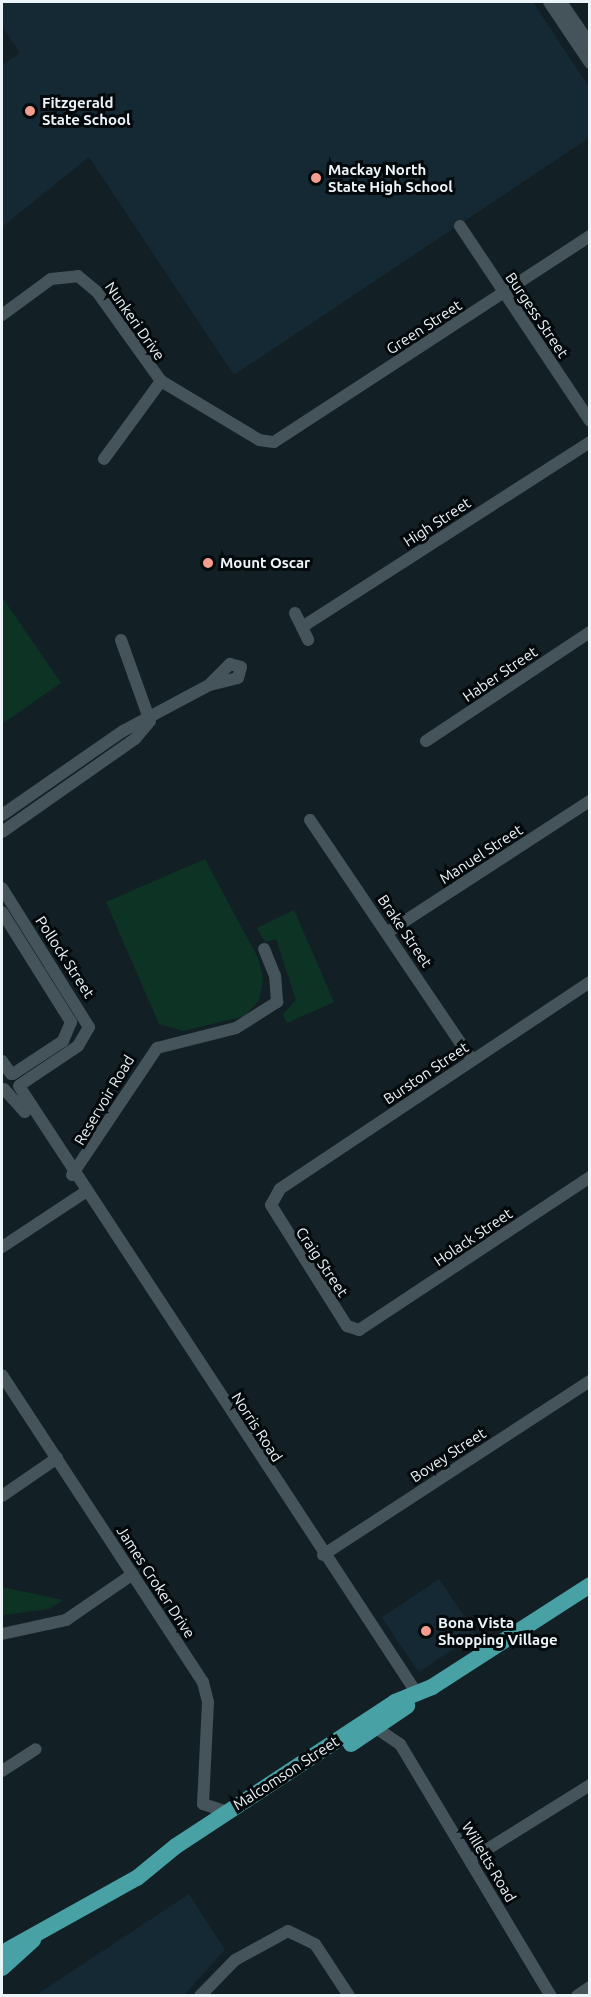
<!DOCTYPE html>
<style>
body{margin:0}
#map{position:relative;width:591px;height:1997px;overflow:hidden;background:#122026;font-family:Ubuntu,sans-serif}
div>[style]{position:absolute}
.built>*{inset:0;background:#142933;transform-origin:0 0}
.green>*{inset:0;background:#0c3324}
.minor>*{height:12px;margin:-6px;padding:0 6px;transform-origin:6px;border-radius:6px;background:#45545b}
.major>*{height:16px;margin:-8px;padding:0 8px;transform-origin:8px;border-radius:8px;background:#48a1a5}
.dots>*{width:16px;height:16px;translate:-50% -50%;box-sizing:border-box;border:3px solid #04090b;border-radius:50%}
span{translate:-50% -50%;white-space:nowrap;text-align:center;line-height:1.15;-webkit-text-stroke:6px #04090b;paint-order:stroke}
.poi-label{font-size:15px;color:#ebf4f9;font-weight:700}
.left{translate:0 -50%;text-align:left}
.street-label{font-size:15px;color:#ebf4f9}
.frame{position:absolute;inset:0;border:3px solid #ebf4f9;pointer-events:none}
</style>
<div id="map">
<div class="built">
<div style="clip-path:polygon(2px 2px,533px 2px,589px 87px,589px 138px,234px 375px,89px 157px,2px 227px,2px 65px,20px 53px,2px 26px)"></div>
<div style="left:439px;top:1579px;width:66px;height:69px;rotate:56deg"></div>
<div style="clip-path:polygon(189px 1894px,225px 1950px,184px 1995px,36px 1995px)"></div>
</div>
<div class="green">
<div style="clip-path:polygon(2px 597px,61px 683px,2px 724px)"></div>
<div style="clip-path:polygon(205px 859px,258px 958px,263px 979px,259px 1000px,245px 1016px,183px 1031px,159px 1024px,106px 902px)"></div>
<div style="clip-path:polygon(294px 910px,334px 1002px,287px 1023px,283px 1014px,296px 1000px,276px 939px,265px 942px,257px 928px)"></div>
<div style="clip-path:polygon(2px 1587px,63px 1600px,49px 1609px,2px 1615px)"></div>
</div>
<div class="minor">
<div style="left:549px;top:2px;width:73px;rotate:56.1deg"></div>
<div style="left:561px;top:2px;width:51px;rotate:55.4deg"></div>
<div style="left:460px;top:226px;width:234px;rotate:56.3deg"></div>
<div style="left:2px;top:315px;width:61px;rotate:-36.3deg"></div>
<div style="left:51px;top:279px;width:27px;rotate:-6deg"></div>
<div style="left:78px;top:276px;width:26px;rotate:40deg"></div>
<div style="left:98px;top:293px;width:108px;rotate:54.4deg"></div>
<div style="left:161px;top:381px;width:114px;rotate:31deg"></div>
<div style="left:259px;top:440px;width:15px;rotate:8deg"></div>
<div style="left:274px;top:442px;width:377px;rotate:-33.1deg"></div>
<div style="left:104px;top:459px;width:97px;rotate:-53.8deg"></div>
<div style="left:295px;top:613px;width:30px;rotate:64deg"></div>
<div style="left:302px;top:627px;width:342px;rotate:-32.7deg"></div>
<div style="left:121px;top:640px;width:86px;rotate:70.3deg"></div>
<div style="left:426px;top:741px;width:197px;rotate:-33.6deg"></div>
<div style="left:2px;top:815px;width:147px;rotate:-34.8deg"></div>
<div style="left:123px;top:731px;width:98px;rotate:-28.1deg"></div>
<div style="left:209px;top:685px;width:30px;rotate:-45deg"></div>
<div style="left:230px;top:664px;width:11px;rotate:15deg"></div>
<div style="left:241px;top:667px;width:11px;rotate:105deg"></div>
<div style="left:238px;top:678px;width:30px;rotate:166deg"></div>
<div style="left:310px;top:820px;width:290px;rotate:56deg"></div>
<div style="left:2px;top:832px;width:162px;rotate:-35deg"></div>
<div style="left:135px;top:739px;width:23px;rotate:-50deg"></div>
<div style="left:2px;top:888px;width:164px;rotate:58deg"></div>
<div style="left:89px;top:1027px;width:22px;rotate:120deg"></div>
<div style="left:78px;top:1046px;width:70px;rotate:146.1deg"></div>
<div style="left:2px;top:912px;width:130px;rotate:57.9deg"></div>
<div style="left:71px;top:1022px;width:21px;rotate:113deg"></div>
<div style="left:63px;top:1041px;width:60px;rotate:146.6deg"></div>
<div style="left:388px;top:932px;width:241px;rotate:-33deg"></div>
<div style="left:590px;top:982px;width:373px;rotate:146.3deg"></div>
<div style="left:280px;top:1189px;width:18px;rotate:119deg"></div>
<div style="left:271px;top:1205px;width:143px;rotate:57.9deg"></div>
<div style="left:347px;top:1326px;width:13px;rotate:18deg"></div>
<div style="left:359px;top:1330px;width:277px;rotate:-33.5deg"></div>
<div style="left:2px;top:1061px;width:16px;rotate:55deg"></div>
<div style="left:19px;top:1086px;width:728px;rotate:56.77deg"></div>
<div style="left:4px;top:1089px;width:31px;rotate:48deg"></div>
<div style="left:72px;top:1175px;width:153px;rotate:-56.2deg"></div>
<div style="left:157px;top:1048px;width:81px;rotate:-14.2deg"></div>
<div style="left:236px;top:1028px;width:49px;rotate:-32.4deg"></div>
<div style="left:277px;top:1002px;width:26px;rotate:-94deg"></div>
<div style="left:275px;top:976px;width:29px;rotate:-112deg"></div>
<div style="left:2px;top:1247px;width:98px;rotate:-33.4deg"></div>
<div style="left:2px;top:1375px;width:367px;rotate:56.8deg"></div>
<div style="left:203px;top:1682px;width:21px;rotate:76deg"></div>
<div style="left:208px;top:1702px;width:102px;rotate:92.8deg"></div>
<div style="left:203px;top:1804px;width:25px;rotate:18deg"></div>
<div style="left:2px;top:1496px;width:67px;rotate:-34.6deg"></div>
<div style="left:323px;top:1555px;width:319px;rotate:-33.1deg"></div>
<div style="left:2px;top:1634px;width:66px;rotate:-12.3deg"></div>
<div style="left:66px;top:1620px;width:81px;rotate:-34.5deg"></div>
<div style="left:376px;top:1728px;width:29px;rotate:34deg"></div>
<div style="left:400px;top:1744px;width:294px;rotate:59.1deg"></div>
<div style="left:2px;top:1771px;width:40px;rotate:-32.9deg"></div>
<div style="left:470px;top:1860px;width:142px;rotate:-32deg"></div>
<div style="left:200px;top:1996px;width:50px;rotate:-45.8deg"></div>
<div style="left:235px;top:1960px;width:60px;rotate:-28.7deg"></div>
<div style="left:288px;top:1931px;width:30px;rotate:26deg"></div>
<div style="left:315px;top:1944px;width:62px;rotate:56.8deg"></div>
<div style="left:577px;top:1996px;width:16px;rotate:-35deg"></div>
</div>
<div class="major">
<div style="left:351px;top:1744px;width:68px;rotate:-34.2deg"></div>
<div style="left:2px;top:1953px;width:154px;rotate:-29.1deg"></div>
<div style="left:137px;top:1878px;width:50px;rotate:-39.4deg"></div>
<div style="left:176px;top:1846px;width:262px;rotate:-33.3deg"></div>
<div style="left:395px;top:1702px;width:40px;rotate:-22deg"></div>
<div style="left:432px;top:1687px;width:188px;rotate:-32.8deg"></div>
<div style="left:2px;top:1968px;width:42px;rotate:-42.1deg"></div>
</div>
<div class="dots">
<div style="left:30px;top:111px;background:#f59d8e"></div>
<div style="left:316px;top:178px;background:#f59d8e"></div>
<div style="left:208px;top:563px;background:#f59d8e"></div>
<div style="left:426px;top:1631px;background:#f59d8e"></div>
</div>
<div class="poi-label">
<span class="left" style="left:42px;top:111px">Fitzgerald<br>State School</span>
<span class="left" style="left:328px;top:178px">Mackay North<br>State High School</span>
<span class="left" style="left:220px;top:563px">Mount Oscar</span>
<span class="left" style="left:438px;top:1631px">Bona Vista<br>Shopping Village</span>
</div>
<div class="street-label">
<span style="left:537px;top:315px;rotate:56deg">Burgess Street</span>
<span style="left:135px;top:321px;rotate:55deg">Nunkeri Drive</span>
<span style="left:424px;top:327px;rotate:-33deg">Green Street</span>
<span style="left:437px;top:522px;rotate:-33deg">High Street</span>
<span style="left:500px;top:674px;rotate:-34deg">Haber Street</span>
<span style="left:481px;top:854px;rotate:-33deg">Manuel Street</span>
<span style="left:405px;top:931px;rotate:56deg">Brake Street</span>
<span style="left:65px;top:957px;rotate:57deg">Pollock Street</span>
<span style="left:426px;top:1073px;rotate:-34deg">Burston Street</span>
<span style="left:104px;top:1100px;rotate:-59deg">Reservoir Road</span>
<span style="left:473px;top:1237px;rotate:-34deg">Holack Street</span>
<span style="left:322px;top:1262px;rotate:56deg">Craig Street</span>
<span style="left:257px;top:1427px;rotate:57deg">Norris Road</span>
<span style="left:448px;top:1455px;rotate:-33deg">Bovey Street</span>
<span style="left:156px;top:1582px;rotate:57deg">James Croker Drive</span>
<span style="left:286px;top:1773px;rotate:-33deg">Malcomson Street</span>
<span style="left:489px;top:1862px;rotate:59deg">Willetts Road</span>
</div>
<div class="frame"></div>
</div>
